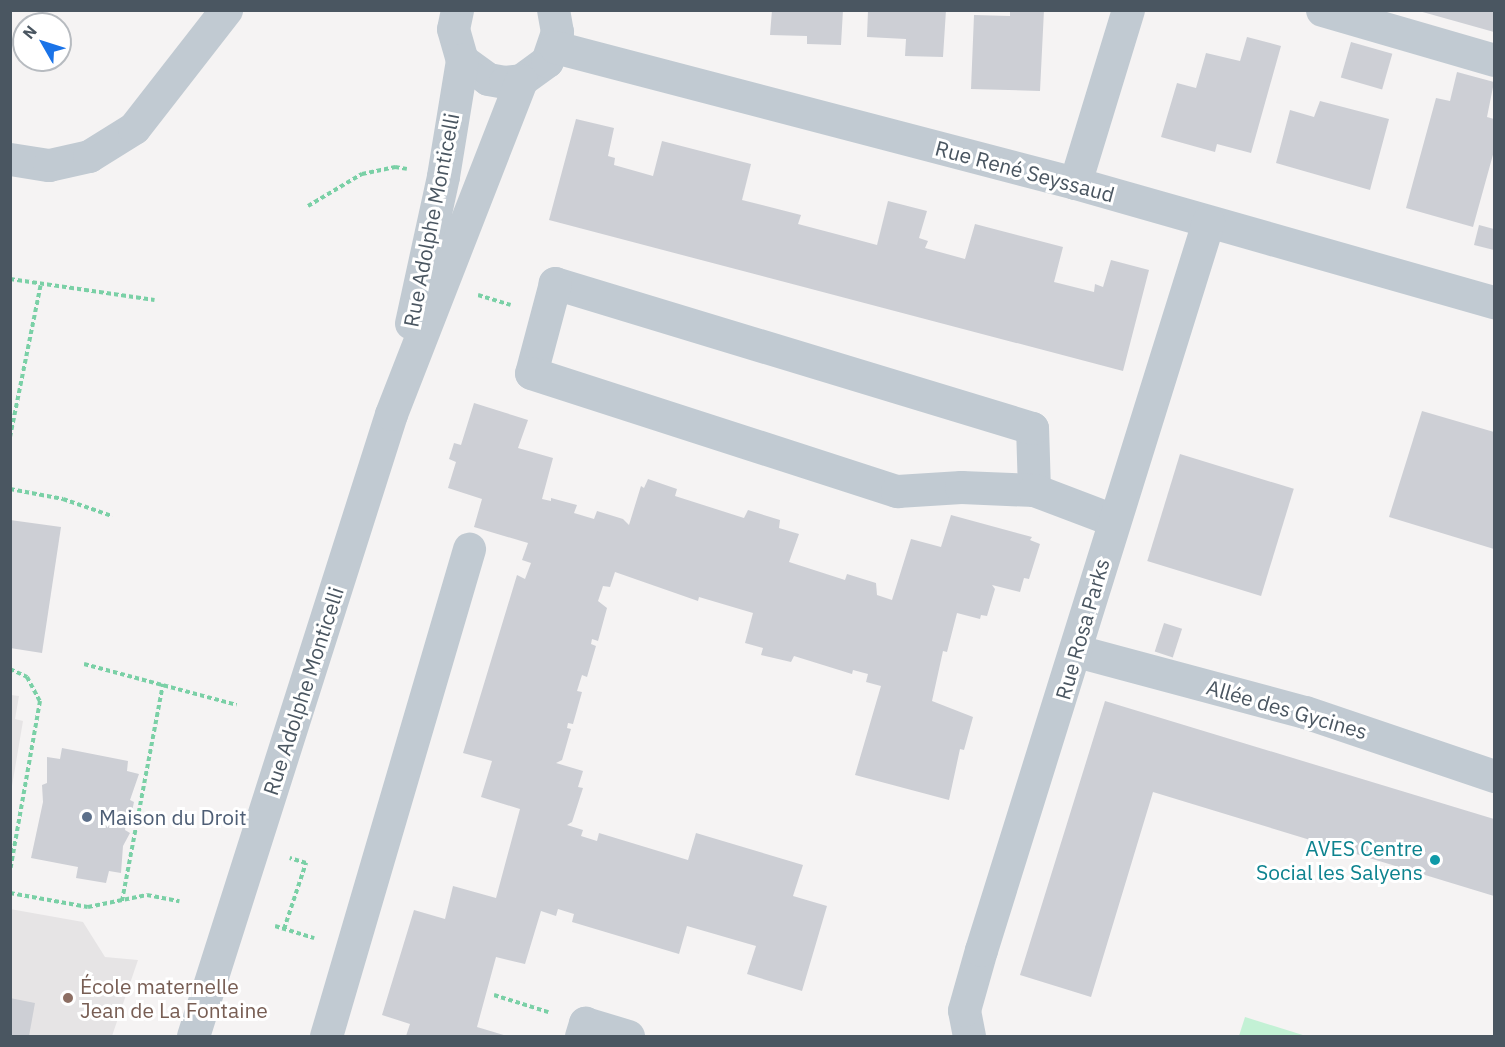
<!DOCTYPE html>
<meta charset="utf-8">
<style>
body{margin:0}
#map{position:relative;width:1505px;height:1047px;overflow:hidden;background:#f5f3f3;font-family:"IBM Plex Sans",sans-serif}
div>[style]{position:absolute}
.education>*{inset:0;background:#e6e4e5}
.green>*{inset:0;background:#c3f1d5}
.building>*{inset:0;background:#cdcfd5;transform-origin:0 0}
.path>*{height:4px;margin-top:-2px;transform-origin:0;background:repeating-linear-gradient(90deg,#7ad0a6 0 4.5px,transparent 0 7.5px)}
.minor>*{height:33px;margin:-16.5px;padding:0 16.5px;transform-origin:16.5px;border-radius:16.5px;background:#c1cad2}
.dots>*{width:16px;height:16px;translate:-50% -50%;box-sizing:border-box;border:3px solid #fff;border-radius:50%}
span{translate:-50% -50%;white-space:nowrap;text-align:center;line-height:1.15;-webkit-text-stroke:6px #fff;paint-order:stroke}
.street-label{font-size:21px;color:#4a5661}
.service-label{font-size:21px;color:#4e5e75}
.left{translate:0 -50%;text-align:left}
.culture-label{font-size:21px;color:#0d838f}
.right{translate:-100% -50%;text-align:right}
.education-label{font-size:21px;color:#785e54}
.frame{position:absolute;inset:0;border:12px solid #4a5661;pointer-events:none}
.north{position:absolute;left:12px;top:12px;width:60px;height:60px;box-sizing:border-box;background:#fff;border:2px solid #b7bbc0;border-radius:50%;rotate:309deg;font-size:16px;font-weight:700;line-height:24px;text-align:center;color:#4a5661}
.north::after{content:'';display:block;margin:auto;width:21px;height:27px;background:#1a73e8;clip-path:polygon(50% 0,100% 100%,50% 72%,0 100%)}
</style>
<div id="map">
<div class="education">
<div style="clip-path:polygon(11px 695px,19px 696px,15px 719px,23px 721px,11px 792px)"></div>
<div style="clip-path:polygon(10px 909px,83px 922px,105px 957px,138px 960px,112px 1036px,11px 1036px)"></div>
</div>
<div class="green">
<div style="clip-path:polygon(1245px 1017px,1306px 1036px,1239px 1036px)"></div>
</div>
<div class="building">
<div style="clip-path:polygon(772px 10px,843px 10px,841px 45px,807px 44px,807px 36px,770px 35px)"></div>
<div style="clip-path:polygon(868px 10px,946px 10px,943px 57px,905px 56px,906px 39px,867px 37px)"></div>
<div style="clip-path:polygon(1010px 10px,1044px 10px,1040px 91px,971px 89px,974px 15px,1010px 16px)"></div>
<div style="clip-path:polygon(1494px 10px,1494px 32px,1419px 11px,1420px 10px)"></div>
<div style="clip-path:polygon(1247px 37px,1281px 46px,1251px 153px,1217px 144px,1215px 152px,1161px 137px,1177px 83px,1196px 88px,1206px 53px,1240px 61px)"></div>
<div style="left:1351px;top:42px;width:43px;height:37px;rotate:16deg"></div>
<div style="clip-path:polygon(1457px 72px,1494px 82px,1487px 117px,1494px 119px,1494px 151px,1473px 227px,1406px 208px,1436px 98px,1450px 101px)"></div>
<div style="clip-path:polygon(1320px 101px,1389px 119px,1370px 190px,1276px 163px,1290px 110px,1314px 117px)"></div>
<div style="clip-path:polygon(576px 119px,614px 128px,608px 156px,615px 158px,614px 165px,653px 176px,662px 141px,751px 164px,742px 200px,801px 215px,798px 224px,836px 234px,877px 245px,888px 201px,927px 211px,919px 238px,928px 241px,925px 248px,965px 259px,975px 224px,1063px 247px,1054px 282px,1094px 292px,1095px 284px,1103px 287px,1111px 260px,1149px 270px,1123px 371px,549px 220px)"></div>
<div style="clip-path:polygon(1479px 225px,1494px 229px,1494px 250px,1474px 245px)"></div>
<div style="clip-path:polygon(474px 403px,528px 420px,518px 448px,553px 458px,542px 499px,551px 501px,551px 498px,577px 505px,574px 513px,594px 519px,597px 511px,623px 519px,629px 525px,641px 486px,644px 488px,648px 479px,677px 489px,675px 496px,744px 518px,748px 510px,780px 520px,779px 528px,799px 534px,789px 562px,845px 580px,847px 574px,876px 583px,877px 595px,892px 600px,911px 539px,941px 547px,951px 515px,1032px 537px,1030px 540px,1040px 544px,1029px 579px,1024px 578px,1020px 592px,992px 585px,995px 589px,987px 616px,981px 615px,980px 619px,957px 613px,947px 652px,943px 651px,932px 701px,973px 717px,964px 750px,960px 749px,949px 800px,855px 775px,881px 686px,866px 682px,868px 674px,853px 670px,852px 674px,794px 656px,791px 662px,761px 655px,763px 648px,745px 643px,753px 613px,699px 597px,698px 601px,615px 572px,610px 587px,603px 586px,598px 601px,607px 608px,598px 641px,592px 639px,591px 644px,596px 646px,587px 677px,582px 675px,577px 691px,582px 692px,573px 724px,568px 723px,567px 728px,571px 729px,562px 760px,556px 763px,583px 771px,578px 787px,583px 788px,572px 822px,567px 825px,583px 830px,581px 836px,597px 841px,599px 833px,688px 860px,696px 833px,803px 865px,793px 896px,827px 906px,802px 991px,747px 974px,756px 946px,687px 926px,679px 954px,572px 922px,574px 914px,558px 909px,556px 916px,541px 911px,525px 964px,496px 957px,477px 1027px,507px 1036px,406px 1036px,410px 1024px,382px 1015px,414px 910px,445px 919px,453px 886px,496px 898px,520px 809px,481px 797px,492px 761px,463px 753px,517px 575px,525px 579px,531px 563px,522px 560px,528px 543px,474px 527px,482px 499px,448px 488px,456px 462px,449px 459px,454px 443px,461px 445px)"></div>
<div style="clip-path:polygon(1422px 411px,1494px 432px,1494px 549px,1389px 517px)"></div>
<div style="left:1180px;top:454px;width:119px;height:112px;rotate:17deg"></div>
<div style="clip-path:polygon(10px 520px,61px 527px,42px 653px,10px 648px)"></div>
<div style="left:1164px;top:623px;width:19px;height:30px;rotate:18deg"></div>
<div style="clip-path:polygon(1105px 701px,1494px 819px,1494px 896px,1153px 792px,1091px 997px,1020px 975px)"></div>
<div style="clip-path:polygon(62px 748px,128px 761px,127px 771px,139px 774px,130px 800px,134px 802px,131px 816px,127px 818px,125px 830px,130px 833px,123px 846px,121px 873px,109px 871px,106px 883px,76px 878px,78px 867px,31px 858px,43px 802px,42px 785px,47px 783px,47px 757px,60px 759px)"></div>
<div style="clip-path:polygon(10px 998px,35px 1003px,29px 1036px,10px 1036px)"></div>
</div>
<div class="path">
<div style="left:308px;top:206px;width:63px;rotate:-30.7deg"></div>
<div style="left:362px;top:174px;width:34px;rotate:-12deg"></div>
<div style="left:395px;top:167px;width:12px;rotate:9deg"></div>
<div style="left:10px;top:279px;width:146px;rotate:8.3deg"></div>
<div style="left:478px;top:295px;width:34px;rotate:17deg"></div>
<div style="left:10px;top:437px;width:157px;rotate:-78.6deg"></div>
<div style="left:10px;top:489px;width:54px;rotate:10.7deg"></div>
<div style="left:63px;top:499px;width:52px;rotate:19.1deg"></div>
<div style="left:84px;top:664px;width:158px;rotate:15deg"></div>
<div style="left:10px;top:669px;width:19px;rotate:25deg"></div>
<div style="left:27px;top:677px;width:27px;rotate:62deg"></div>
<div style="left:40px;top:701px;width:173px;rotate:100deg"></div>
<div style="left:10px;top:893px;width:79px;rotate:10.2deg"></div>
<div style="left:88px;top:907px;width:60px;rotate:-11.5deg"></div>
<div style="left:147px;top:895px;width:33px;rotate:11deg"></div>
<div style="left:122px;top:901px;width:221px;rotate:-79.3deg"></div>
<div style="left:275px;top:926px;width:41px;rotate:17.1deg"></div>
<div style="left:284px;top:929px;width:70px;rotate:-71.6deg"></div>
<div style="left:306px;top:863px;width:17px;rotate:-163deg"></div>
<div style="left:494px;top:995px;width:57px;rotate:17.5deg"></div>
</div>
<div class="minor">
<div style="left:457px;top:10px;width:19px;rotate:102deg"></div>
<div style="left:453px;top:29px;width:32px;rotate:74deg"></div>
<div style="left:462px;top:60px;width:32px;rotate:36deg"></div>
<div style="left:488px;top:79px;width:17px;rotate:10deg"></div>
<div style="left:505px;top:82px;width:16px;rotate:-7deg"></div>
<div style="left:521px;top:80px;width:32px;rotate:-36deg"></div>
<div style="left:547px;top:61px;width:31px;rotate:-71deg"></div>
<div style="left:557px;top:32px;width:22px;rotate:-100deg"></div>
<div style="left:1322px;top:10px;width:179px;rotate:16.2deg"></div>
<div style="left:555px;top:47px;width:537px;rotate:14.66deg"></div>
<div style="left:1075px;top:183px;width:436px;rotate:15.9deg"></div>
<div style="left:10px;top:159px;width:39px;rotate:9deg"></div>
<div style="left:49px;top:165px;width:41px;rotate:-12.7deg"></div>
<div style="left:89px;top:156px;width:53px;rotate:-31.9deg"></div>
<div style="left:134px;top:128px;width:150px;rotate:-52.1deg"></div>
<div style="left:1075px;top:183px;width:181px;rotate:-73deg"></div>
<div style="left:411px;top:323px;width:150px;rotate:-77.7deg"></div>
<div style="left:443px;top:176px;width:118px;rotate:-80.7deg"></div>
<div style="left:1034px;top:490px;width:62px;rotate:-91.8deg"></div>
<div style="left:1032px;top:428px;width:499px;rotate:-163.1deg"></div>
<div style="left:555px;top:283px;width:93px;rotate:104.9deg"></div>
<div style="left:531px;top:373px;width:385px;rotate:17.9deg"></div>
<div style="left:897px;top:491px;width:64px;rotate:-3.6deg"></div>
<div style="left:961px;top:487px;width:73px;rotate:2.4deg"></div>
<div style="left:1034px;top:490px;width:85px;rotate:20.8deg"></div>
<div style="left:1077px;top:651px;width:236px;rotate:15deg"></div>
<div style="left:1305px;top:712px;width:200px;rotate:18.7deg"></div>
<div style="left:193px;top:1036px;width:653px;rotate:-72.34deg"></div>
<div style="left:391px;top:414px;width:358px;rotate:-68.7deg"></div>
<div style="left:326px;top:1036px;width:508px;rotate:-73.64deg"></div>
<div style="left:581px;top:1036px;width:14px;rotate:-73deg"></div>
<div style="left:585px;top:1023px;width:45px;rotate:16.8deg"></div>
<div style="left:969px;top:1036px;width:26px;rotate:-101deg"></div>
<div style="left:964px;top:1010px;width:62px;rotate:-74.2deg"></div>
<div style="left:981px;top:950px;width:763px;rotate:-72.68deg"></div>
</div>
<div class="dots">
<div style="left:87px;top:817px;background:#5c6f8a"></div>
<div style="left:1435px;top:860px;background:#0f9aa8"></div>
<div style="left:68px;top:998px;background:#8d6e63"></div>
</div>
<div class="street-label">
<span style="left:1025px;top:171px;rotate:15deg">Rue René Seyssaud</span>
<span style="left:431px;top:220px;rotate:-79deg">Rue Adolphe Monticelli</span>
<span style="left:1082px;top:629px;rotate:-74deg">Rue Rosa Parks</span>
<span style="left:303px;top:691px;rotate:-72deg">Rue Adolphe Monticelli</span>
<span style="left:1287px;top:709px;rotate:16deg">Allée des Gycines</span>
</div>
<div class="service-label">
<span class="left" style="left:99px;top:817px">Maison du Droit</span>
</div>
<div class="culture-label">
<span class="right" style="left:1423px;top:860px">AVES Centre<br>Social les Salyens</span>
</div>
<div class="education-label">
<span class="left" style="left:80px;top:998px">École maternelle<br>Jean de La Fontaine</span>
</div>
<div class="frame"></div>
<div class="north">N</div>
</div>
